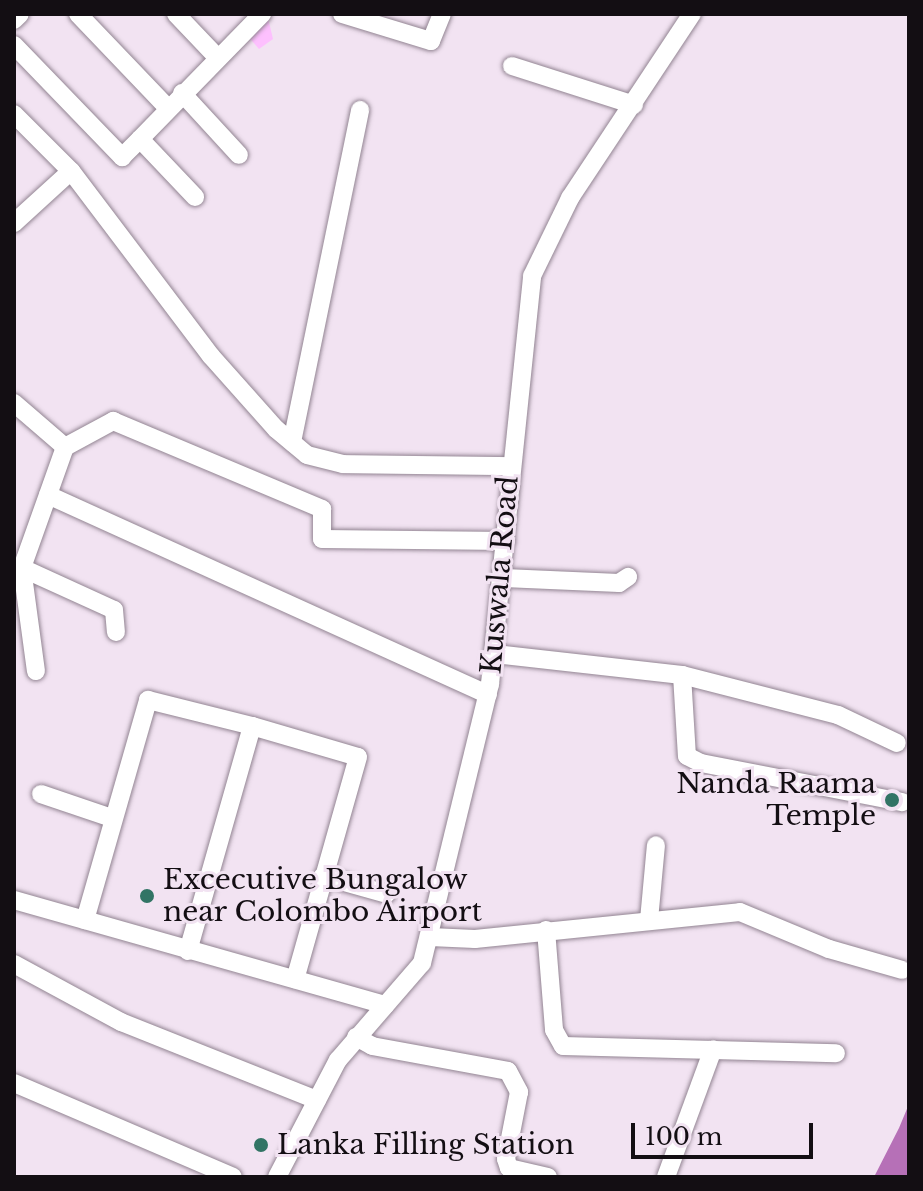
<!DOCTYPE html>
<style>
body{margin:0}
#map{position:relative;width:923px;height:1191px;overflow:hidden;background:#f2e3f2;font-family:"Libre Baskerville",serif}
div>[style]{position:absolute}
.green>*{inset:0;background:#fdc0fe}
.water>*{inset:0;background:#b670b7}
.roads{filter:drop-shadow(0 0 2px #928492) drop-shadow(0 0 2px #928492)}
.minor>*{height:18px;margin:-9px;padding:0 9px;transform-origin:9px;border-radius:9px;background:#fff}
.dots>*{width:22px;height:22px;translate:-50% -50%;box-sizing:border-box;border:4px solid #f2e3f2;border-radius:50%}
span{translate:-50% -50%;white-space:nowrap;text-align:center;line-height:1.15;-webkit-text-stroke:6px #f2e3f2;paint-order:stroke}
.street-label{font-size:28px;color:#130e13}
.poi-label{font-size:28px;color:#130e13}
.right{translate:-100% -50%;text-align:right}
.left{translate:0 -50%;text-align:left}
.frame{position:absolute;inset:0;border:16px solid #130e13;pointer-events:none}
.scale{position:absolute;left:631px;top:1123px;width:182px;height:36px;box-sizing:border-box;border:4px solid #130e13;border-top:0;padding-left:10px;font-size:24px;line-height:28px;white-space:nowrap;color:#130e13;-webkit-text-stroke:6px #f2e3f2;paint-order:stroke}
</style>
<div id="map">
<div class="green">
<div style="clip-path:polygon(267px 14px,273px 39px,259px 49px,245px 33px)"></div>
</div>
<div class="water">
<div style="clip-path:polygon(909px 1104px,909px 1177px,874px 1177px,899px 1128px)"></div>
</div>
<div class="roads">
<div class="minor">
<div style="left:78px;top:14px;width:129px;rotate:46.3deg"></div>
<div style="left:176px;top:14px;width:59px;rotate:46.4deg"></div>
<div style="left:342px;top:14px;width:93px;rotate:16.9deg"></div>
<div style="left:431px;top:41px;width:29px;rotate:-68deg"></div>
<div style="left:14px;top:20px;width:8px;rotate:-45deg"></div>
<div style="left:14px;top:45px;width:156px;rotate:46deg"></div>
<div style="left:122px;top:157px;width:25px;rotate:-45deg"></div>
<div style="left:140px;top:139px;width:80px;rotate:46.5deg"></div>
<div style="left:512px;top:66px;width:128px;rotate:17.7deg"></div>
<div style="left:182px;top:93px;width:84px;rotate:47.4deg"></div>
<div style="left:14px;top:114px;width:81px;rotate:45deg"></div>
<div style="left:71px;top:171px;width:232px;rotate:52.9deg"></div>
<div style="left:211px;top:356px;width:98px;rotate:48.3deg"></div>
<div style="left:276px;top:429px;width:40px;rotate:40deg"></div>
<div style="left:307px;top:455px;width:37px;rotate:14deg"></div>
<div style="left:343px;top:464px;width:166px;rotate:0.7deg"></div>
<div style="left:140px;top:139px;width:175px;rotate:-45.7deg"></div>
<div style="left:14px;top:223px;width:77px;rotate:-42.4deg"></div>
<div style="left:14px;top:403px;width:67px;rotate:40.8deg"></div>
<div style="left:65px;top:447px;width:128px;rotate:109.6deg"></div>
<div style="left:22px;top:568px;width:104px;rotate:82.3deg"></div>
<div style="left:292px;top:442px;width:339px;rotate:-78.4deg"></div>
<div style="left:65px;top:447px;width:55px;rotate:-28.4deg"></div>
<div style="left:113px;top:421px;width:227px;rotate:22.8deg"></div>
<div style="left:322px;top:509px;width:30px;rotate:90deg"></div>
<div style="left:322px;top:539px;width:184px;rotate:0.6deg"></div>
<div style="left:48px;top:495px;width:483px;rotate:24.4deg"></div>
<div style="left:22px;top:568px;width:101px;rotate:24.5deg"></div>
<div style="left:114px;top:610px;width:22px;rotate:85deg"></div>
<div style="left:504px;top:578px;width:115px;rotate:2.5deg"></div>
<div style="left:619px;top:583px;width:11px;rotate:-34deg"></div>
<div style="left:495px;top:654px;width:188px;rotate:6.4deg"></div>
<div style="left:682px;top:675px;width:81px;rotate:86.5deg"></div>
<div style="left:687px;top:756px;width:16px;rotate:27deg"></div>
<div style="left:701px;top:763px;width:205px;rotate:11deg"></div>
<div style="left:682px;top:675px;width:161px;rotate:14.4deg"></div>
<div style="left:838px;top:715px;width:65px;rotate:25.4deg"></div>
<div style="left:41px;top:794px;width:75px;rotate:18.7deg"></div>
<div style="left:323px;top:876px;width:66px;rotate:15.7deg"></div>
<div style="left:14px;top:900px;width:386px;rotate:15.8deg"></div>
<div style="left:85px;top:920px;width:229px;rotate:-74deg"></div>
<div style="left:148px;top:700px;width:107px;rotate:14deg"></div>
<div style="left:649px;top:920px;width:75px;rotate:-84.7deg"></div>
<div style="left:546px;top:930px;width:100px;rotate:85.4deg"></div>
<div style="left:554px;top:1030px;width:18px;rotate:61deg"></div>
<div style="left:563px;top:1046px;width:273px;rotate:1.5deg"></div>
<div style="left:430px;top:937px;width:45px;rotate:2.5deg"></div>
<div style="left:475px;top:939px;width:266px;rotate:-5.8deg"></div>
<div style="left:740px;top:912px;width:96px;rotate:22.6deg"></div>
<div style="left:829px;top:949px;width:76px;rotate:16deg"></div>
<div style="left:188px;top:951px;width:234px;rotate:-74.1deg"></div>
<div style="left:252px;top:726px;width:110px;rotate:16.3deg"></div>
<div style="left:358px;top:757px;width:231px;rotate:105.8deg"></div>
<div style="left:14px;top:964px;width:122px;rotate:28.5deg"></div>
<div style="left:121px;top:1022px;width:211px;rotate:21.7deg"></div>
<div style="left:356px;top:1037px;width:18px;rotate:29deg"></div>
<div style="left:372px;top:1046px;width:138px;rotate:10.4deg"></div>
<div style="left:508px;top:1071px;width:24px;rotate:62deg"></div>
<div style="left:519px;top:1092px;width:68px;rotate:101deg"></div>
<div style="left:506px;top:1159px;width:9px;rotate:72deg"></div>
<div style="left:509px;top:1168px;width:40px;rotate:13deg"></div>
<div style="left:14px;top:1083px;width:238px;rotate:23.2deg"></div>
<div style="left:277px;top:1177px;width:132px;rotate:-62.5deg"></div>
<div style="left:338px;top:1060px;width:128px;rotate:-49.1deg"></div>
<div style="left:422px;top:963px;width:287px;rotate:-76.3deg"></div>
<div style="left:490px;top:684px;width:410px;rotate:-84.1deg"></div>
<div style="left:532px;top:276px;width:87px;rotate:-64deg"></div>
<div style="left:570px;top:198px;width:221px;rotate:-56.5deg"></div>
<div style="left:666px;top:1177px;width:136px;rotate:-69.8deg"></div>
</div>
</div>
<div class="dots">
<div style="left:892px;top:800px;background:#327465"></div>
<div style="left:147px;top:896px;background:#327465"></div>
<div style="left:261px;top:1145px;background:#327465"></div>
</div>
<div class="street-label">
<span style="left:500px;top:575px;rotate:-85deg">Kuswala Road</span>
</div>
<div class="poi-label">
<span class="right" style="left:876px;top:800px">Nanda Raama<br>Temple</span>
<span class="left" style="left:163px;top:896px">Excecutive Bungalow<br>near Colombo Airport</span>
<span class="left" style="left:277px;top:1145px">Lanka Filling Station</span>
</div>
<div class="frame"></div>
<div class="scale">100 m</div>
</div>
